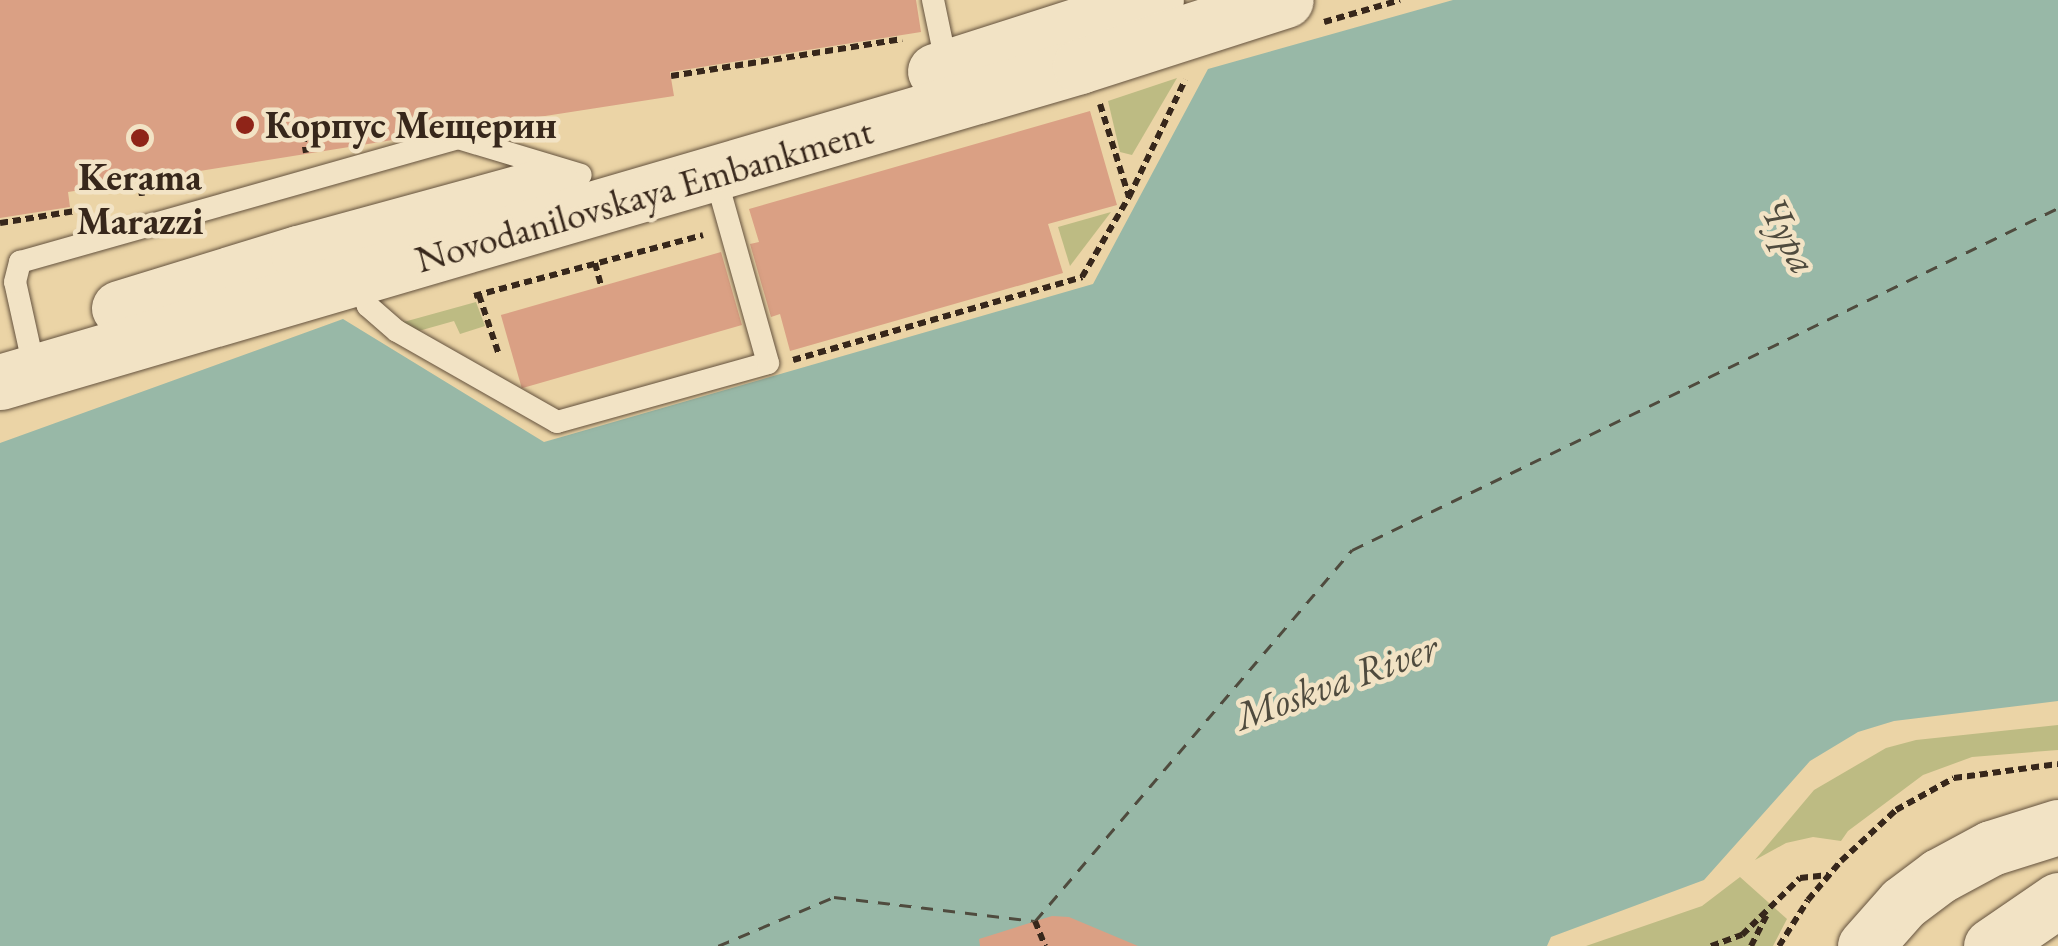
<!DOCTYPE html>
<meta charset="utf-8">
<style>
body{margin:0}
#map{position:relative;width:2058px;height:946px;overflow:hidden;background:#ebd4a6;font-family:"EB Garamond",serif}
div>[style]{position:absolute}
.green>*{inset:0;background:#bdbb83}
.water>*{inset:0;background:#98b8a7}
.ferry>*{height:2.5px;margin-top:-1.25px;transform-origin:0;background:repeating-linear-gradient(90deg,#4f4b3e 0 12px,transparent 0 22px)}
.building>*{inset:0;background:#daa084;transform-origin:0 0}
.path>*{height:6px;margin-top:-3px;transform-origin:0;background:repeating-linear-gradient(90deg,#37271b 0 8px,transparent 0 13px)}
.roads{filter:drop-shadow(0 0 2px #64523e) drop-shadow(0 0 2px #64523e)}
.lane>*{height:22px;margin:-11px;padding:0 11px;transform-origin:11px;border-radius:11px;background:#f2e3c5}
.secondary>*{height:55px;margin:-27.5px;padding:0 27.5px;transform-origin:27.5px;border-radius:27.5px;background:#f2e3c5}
.dots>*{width:28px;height:28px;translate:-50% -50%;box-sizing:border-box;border:5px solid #f2e3c5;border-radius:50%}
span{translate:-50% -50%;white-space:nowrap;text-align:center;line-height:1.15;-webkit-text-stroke:9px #f2e3c5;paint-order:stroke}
.poi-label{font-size:38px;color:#37271b;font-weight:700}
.left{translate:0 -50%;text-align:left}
.street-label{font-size:38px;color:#37271b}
.water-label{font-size:40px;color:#4f4b3e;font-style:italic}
</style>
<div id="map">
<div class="green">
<div style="clip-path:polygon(1177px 78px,1132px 155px,1120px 152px,1108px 101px)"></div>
<div style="clip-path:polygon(1111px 212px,1070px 266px,1058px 227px)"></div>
<div style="clip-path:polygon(476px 302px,485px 326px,460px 334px,454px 321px,415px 332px,400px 323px)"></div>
<div style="clip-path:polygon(2058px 725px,2058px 750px,1972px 757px,1923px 775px,1848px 831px,1841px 841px,1813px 837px,1786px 843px,1755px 860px,1814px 790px,1886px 748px,1916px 740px)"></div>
<div style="clip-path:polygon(1740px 877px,1787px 919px,1773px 946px,1586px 946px,1702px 906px)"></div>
</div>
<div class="water">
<div style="clip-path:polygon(1453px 0,2058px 0,2058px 701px,1894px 721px,1858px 732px,1810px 761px,1704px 880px,1551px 937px,1547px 946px,0 946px,0 443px,343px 319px,544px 442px,1093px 284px,1208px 69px)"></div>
</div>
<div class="ferry">
<div style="left:718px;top:946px;width:126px;rotate:-22.9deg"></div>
<div style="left:834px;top:897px;width:202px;rotate:6.8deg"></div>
<div style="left:1035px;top:921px;width:488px;rotate:-49.5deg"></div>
<div style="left:1352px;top:550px;width:784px;rotate:-25.85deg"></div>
</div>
<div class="building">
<div style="clip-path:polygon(0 0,916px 0,921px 32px,670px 72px,674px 96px,474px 127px,454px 124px,399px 139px,68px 192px,70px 207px,0 218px)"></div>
<div style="clip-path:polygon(1090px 111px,1117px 205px,1048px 224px,1063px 273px,790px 351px,780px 314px,771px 317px,750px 244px,759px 242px,749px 209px)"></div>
<div style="left:721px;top:252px;width:76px;height:229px;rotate:74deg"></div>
<div style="clip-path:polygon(1052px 916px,1069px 917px,1138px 946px,980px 946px,979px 939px)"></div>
</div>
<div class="path">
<div style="left:1324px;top:22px;width:79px;rotate:-16.1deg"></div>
<div style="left:671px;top:76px;width:234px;rotate:-9.1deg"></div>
<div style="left:1100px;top:104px;width:97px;rotate:72.7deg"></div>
<div style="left:303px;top:134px;width:19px;rotate:81deg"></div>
<div style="left:142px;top:196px;width:10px;rotate:-101deg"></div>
<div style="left:140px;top:186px;width:62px;rotate:-9.3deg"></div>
<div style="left:0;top:223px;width:76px;rotate:-9.1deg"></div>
<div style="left:595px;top:263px;width:24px;rotate:75deg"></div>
<div style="left:479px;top:295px;width:63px;rotate:71.6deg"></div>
<div style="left:474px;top:296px;width:237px;rotate:-14.9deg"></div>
<div style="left:793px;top:360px;width:301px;rotate:-16deg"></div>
<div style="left:1082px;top:277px;width:93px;rotate:-59.6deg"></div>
<div style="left:1129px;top:197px;width:130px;rotate:-64.4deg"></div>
<div style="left:1035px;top:921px;width:27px;rotate:68deg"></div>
<div style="left:1711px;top:946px;width:33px;rotate:-20deg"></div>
<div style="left:1742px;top:935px;width:81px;rotate:-44.5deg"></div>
<div style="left:1800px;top:878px;width:28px;rotate:-6deg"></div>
<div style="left:1751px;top:946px;width:34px;rotate:-63deg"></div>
<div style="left:1779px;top:946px;width:54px;rotate:-57.8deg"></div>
<div style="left:1808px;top:900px;width:51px;rotate:-49.8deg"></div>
<div style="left:1841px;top:861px;width:75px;rotate:-42.8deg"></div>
<div style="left:1896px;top:810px;width:66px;rotate:-28.9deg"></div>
<div style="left:1954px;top:778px;width:105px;rotate:-7.7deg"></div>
</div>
<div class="roads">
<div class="lane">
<div style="left:933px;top:0;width:68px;rotate:78.2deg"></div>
<div style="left:357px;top:279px;width:29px;rotate:68deg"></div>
<div style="left:368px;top:306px;width:38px;rotate:41deg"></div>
<div style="left:397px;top:331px;width:184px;rotate:29.6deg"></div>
<div style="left:557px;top:422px;width:219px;rotate:-15.6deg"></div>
<div style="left:768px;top:363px;width:196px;rotate:-105.7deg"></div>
<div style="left:35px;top:372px;width:92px;rotate:-102.5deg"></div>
<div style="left:15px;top:282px;width:21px;rotate:-76deg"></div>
<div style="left:20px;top:262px;width:455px;rotate:-15.8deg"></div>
<div style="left:458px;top:138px;width:128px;rotate:16.7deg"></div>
</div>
<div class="secondary">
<div style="left:935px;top:71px;width:232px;rotate:-17.8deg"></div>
<div style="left:119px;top:308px;width:187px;rotate:-17.1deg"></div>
<div style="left:298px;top:253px;width:262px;rotate:-15.3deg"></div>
<div style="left:0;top:382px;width:1125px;rotate:-16.31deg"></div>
<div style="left:1080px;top:66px;width:216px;rotate:-17.8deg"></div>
<div style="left:1865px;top:946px;width:57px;rotate:-48.5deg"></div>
<div style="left:1903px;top:903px;width:45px;rotate:-36.9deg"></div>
<div style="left:1939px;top:876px;width:59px;rotate:-28.3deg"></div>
<div style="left:1991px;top:848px;width:70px;rotate:-17.4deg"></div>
<div style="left:1991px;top:946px;width:81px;rotate:-34.5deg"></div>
</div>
</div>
<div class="dots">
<div style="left:245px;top:125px;background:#8f2418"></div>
<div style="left:140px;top:138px;background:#8f2418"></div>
</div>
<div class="poi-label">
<span class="left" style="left:265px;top:125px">Корпус Мещерин</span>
<span style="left:140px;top:199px">Kerama<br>Marazzi</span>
</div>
<div class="street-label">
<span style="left:644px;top:195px;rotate:-16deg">Novodanilovskaya Embankment</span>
</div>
<div class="water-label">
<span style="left:1789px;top:235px;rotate:63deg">Чура</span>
<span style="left:1336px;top:681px;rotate:-20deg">Moskva River</span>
</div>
</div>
